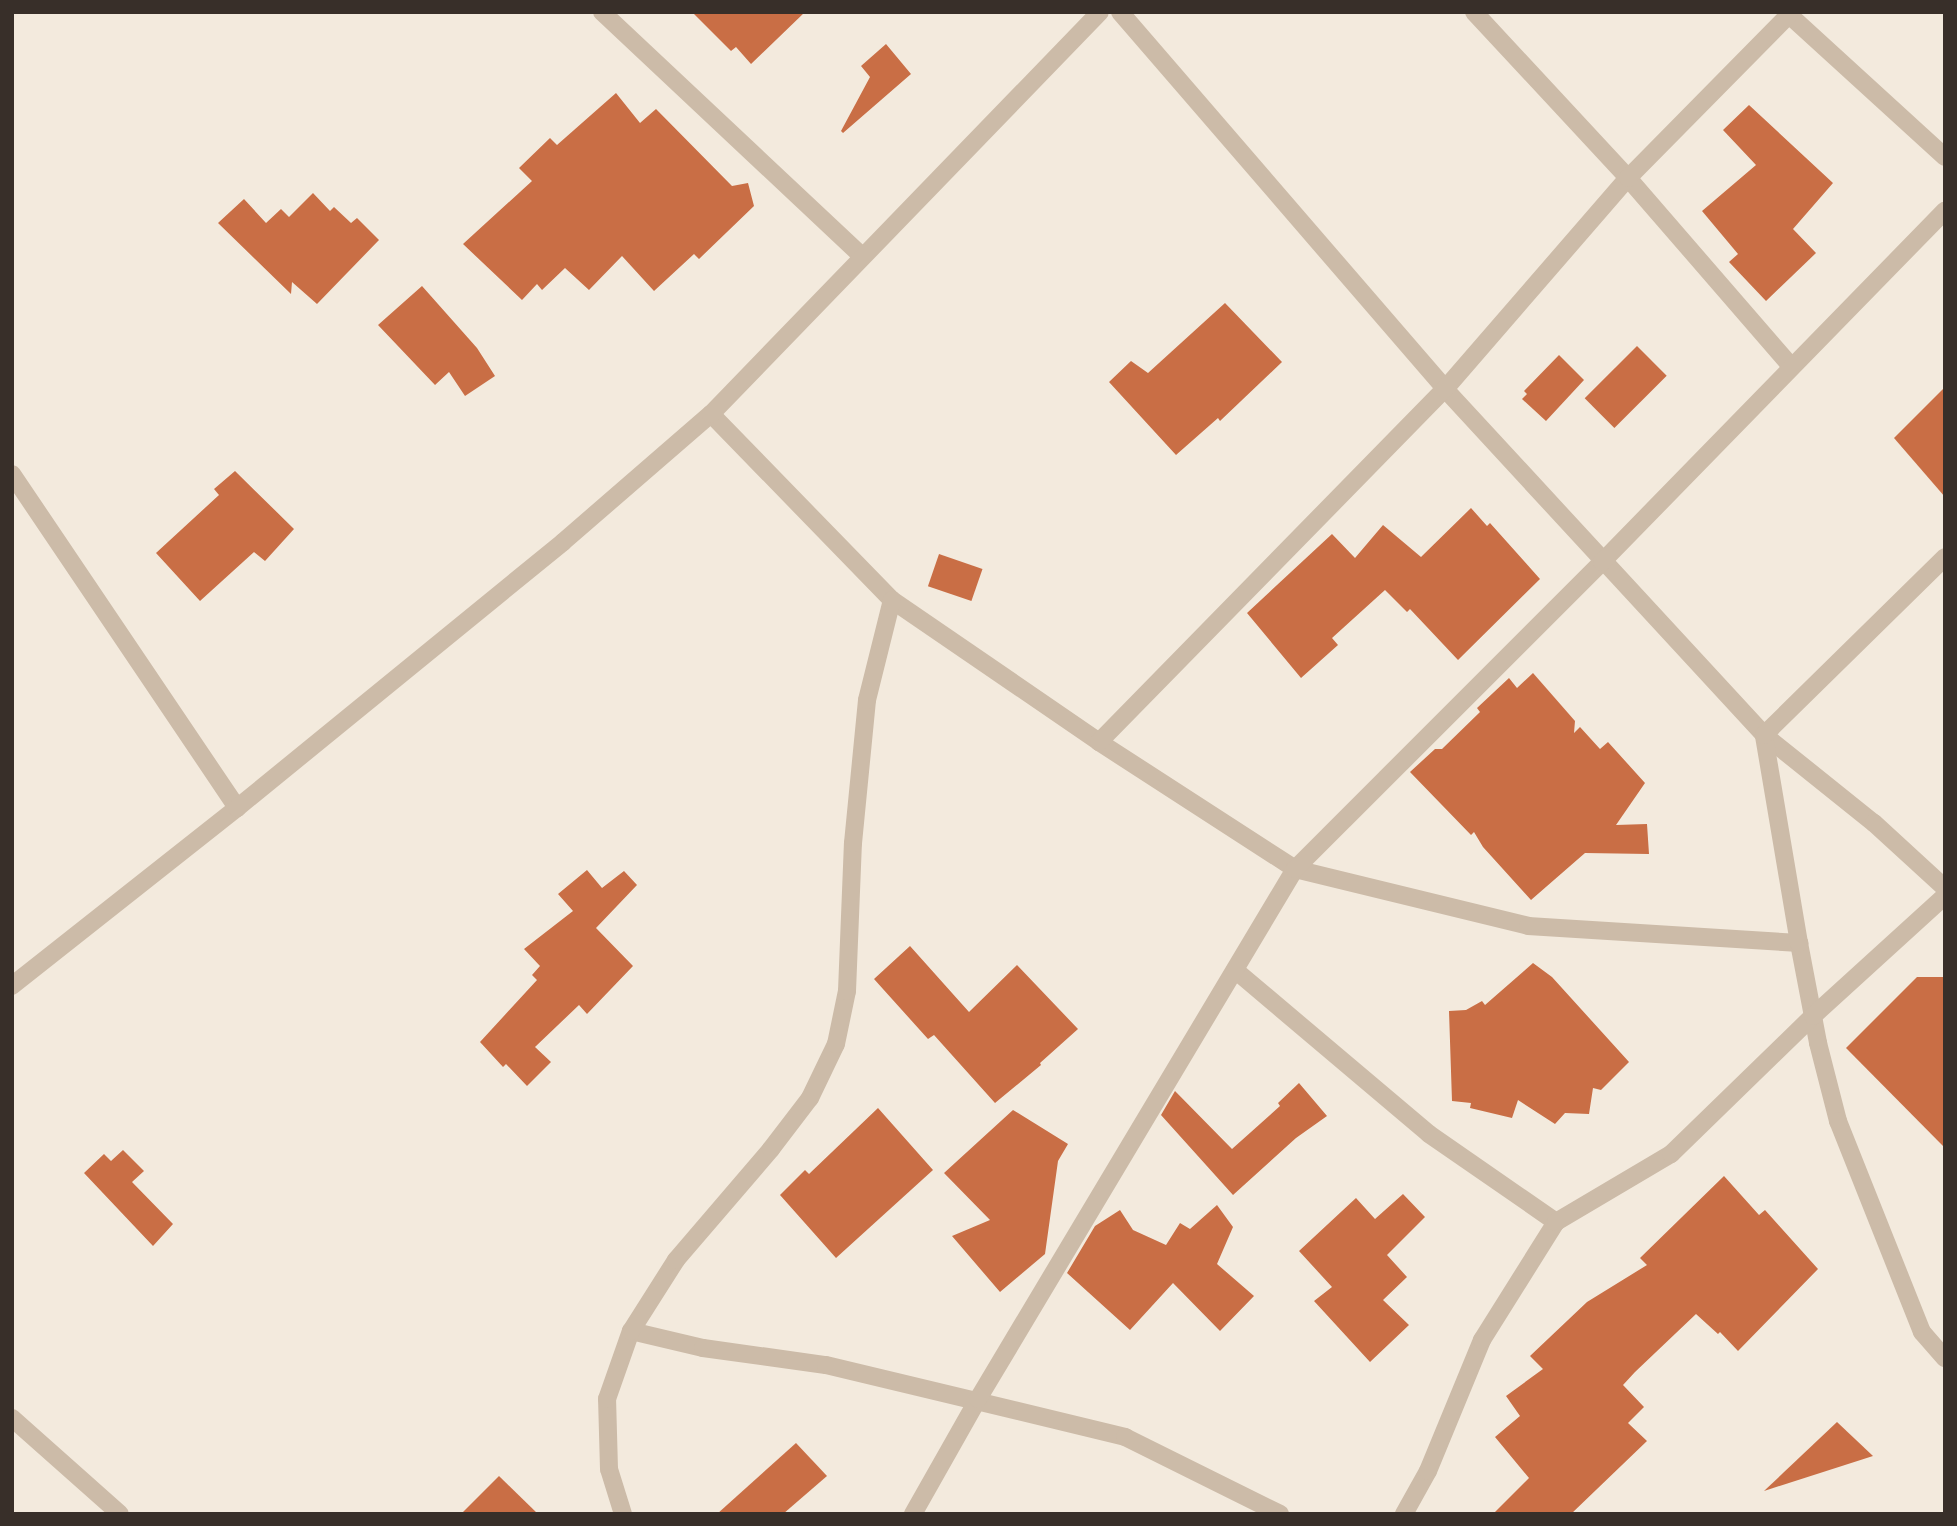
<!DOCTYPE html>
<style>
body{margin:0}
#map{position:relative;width:1957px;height:1526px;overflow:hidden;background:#f3eadd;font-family:"Roboto Condensed",sans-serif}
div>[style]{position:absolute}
.building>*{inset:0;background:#c96e45;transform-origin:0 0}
.minor>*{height:18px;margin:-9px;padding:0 9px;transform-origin:9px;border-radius:9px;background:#ccbba8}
span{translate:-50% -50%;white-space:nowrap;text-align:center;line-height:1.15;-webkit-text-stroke:5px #faf4ea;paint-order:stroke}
.frame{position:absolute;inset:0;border:14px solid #382f29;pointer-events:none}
</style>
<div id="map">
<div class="building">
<div style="clip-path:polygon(692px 12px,805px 12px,751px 64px,736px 47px,731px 51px)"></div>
<div style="clip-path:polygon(886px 44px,911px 74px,843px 133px,841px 131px,870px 77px,861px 66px)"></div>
<div style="clip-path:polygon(616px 93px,640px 123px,656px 109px,732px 186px,748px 183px,754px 206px,699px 259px,694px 254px,654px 291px,622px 256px,589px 290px,565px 268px,542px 290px,537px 284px,522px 300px,463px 244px,532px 181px,519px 168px,550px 138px,557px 145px)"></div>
<div style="clip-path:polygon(1749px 105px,1833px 183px,1793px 229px,1816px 253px,1766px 301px,1729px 262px,1738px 254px,1702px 211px,1756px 165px,1723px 130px)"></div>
<div style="clip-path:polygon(313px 193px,330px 211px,334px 207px,351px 223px,357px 218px,379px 240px,317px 304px,292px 282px,291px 294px,218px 223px,244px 199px,266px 223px,281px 209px,289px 217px)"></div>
<div style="clip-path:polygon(422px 286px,477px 348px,495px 376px,465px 396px,449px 372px,435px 385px,378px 325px)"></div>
<div style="clip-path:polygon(1225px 303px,1282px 362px,1220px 421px,1218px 418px,1176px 455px,1109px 382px,1131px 361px,1148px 373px)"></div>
<div style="left:1637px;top:346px;width:42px;height:74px;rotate:45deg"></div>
<div style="clip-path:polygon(1559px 355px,1584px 380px,1546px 421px,1522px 399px,1527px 394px,1524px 391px)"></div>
<div style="clip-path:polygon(1945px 387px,1945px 497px,1894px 438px)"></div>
<div style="clip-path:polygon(235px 471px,294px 529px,265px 561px,254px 552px,200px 601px,156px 553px,219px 495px,214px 489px)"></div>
<div style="clip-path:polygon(1471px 508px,1487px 526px,1490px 523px,1540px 579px,1458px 660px,1410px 609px,1407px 612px,1385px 590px,1332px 638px,1338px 645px,1301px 678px,1247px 613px,1332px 534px,1355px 558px,1383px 525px,1421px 557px)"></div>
<div style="left:939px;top:554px;width:46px;height:34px;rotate:19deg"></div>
<div style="clip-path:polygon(1533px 673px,1575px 721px,1574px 733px,1580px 727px,1600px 749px,1608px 742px,1645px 783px,1616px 825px,1647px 824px,1649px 854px,1585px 853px,1531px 900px,1483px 847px,1474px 832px,1471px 835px,1410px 772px,1435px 749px,1442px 749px,1480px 712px,1477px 708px,1509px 678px,1517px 688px)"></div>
<div style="clip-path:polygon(587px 870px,602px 888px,624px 871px,637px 885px,596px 928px,633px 966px,587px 1014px,579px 1005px,535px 1047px,551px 1062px,527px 1086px,506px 1064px,503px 1067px,480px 1042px,537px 980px,532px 975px,540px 966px,524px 949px,573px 911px,558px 894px)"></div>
<div style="clip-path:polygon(910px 946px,969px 1012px,1017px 965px,1078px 1029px,1040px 1063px,1041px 1065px,995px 1103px,934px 1035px,928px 1039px,874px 979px)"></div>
<div style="clip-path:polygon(1533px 963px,1552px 977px,1629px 1062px,1601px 1090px,1593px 1088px,1589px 1114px,1565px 1113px,1555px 1124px,1518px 1100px,1512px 1118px,1470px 1108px,1471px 1103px,1452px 1101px,1449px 1011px,1466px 1010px,1482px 1001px,1485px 1005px)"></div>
<div style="clip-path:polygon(1917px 977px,1945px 977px,1945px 1148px,1846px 1048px)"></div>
<div style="clip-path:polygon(1299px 1083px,1327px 1116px,1296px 1138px,1233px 1195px,1161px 1115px,1175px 1091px,1232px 1149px,1280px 1106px,1278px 1103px)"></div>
<div style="clip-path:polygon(878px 1108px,933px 1170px,836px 1258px,780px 1195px,805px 1170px,809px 1174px)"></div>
<div style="clip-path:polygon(1013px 1110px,1068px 1144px,1058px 1161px,1045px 1254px,1000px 1292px,952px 1236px,990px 1220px,944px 1173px)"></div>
<div style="clip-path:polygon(123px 1150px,144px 1171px,132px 1182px,173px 1224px,153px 1246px,84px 1173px,104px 1154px,111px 1161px)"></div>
<div style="clip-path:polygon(1724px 1176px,1759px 1215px,1765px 1210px,1818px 1269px,1738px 1351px,1720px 1332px,1718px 1334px,1696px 1314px,1635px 1372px,1623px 1385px,1644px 1407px,1628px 1423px,1647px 1441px,1571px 1514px,1493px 1514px,1529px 1478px,1495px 1437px,1520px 1416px,1506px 1396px,1543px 1369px,1530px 1356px,1587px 1302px,1647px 1265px,1640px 1258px)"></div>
<div style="clip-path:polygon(1403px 1194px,1425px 1217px,1387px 1255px,1407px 1277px,1383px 1300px,1409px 1325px,1370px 1362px,1314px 1301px,1332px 1287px,1299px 1251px,1356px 1198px,1375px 1219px)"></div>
<div style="clip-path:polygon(1217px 1205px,1233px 1227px,1217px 1264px,1254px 1296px,1220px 1331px,1173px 1283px,1130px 1330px,1067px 1273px,1095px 1226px,1120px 1210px,1133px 1230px,1166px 1245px,1180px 1223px,1190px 1229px)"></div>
<div style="clip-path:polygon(1837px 1422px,1873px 1456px,1764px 1491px)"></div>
<div style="clip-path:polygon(796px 1443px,827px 1476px,783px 1514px,717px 1514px)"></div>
<div style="clip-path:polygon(499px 1476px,538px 1514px,461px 1514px)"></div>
</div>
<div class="minor">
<div style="left:602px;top:12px;width:357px;rotate:43.2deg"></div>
<div style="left:1120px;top:12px;width:498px;rotate:49.2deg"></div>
<div style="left:1445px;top:389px;width:471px;rotate:47.3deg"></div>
<div style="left:1764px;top:735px;width:141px;rotate:38.7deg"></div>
<div style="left:1874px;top:823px;width:96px;rotate:42.5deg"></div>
<div style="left:1474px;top:12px;width:226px;rotate:47.1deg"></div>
<div style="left:1628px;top:178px;width:250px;rotate:49.1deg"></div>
<div style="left:1786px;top:12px;width:215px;rotate:42.4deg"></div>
<div style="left:711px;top:414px;width:260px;rotate:45.8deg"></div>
<div style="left:892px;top:600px;width:251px;rotate:34.4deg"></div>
<div style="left:1099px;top:742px;width:234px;rotate:32.9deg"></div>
<div style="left:1295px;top:869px;width:240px;rotate:13.7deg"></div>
<div style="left:1528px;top:926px;width:272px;rotate:3.6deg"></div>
<div style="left:1799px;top:943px;width:102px;rotate:79.2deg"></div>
<div style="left:1818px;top:1043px;width:81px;rotate:75.6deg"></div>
<div style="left:1838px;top:1121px;width:227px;rotate:68.3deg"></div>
<div style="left:1922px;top:1332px;width:35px;rotate:49deg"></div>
<div style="left:12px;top:474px;width:403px;rotate:56deg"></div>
<div style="left:237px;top:808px;width:287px;rotate:141.7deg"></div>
<div style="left:1099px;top:742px;width:494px;rotate:-45.6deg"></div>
<div style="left:1445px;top:389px;width:279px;rotate:-49.1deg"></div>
<div style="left:1628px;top:178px;width:228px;rotate:-45.4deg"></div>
<div style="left:237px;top:808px;width:421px;rotate:-39.2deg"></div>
<div style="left:563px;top:542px;width:196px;rotate:-40.9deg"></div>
<div style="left:711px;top:414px;width:559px;rotate:-45.94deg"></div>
<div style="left:1799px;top:943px;width:211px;rotate:-99.6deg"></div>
<div style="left:1764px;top:735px;width:254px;rotate:-44.5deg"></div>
<div style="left:1235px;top:970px;width:254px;rotate:40.2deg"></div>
<div style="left:1429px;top:1134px;width:155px;rotate:34.7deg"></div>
<div style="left:631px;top:1331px;width:74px;rotate:13.3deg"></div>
<div style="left:703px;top:1348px;width:124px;rotate:7.9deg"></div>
<div style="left:826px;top:1365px;width:308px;rotate:13.5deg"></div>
<div style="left:1125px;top:1437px;width:173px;rotate:26.4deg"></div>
<div style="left:12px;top:1418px;width:144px;rotate:41.6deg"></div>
<div style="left:623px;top:1514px;width:47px;rotate:-107.3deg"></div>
<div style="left:609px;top:1469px;width:70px;rotate:-91.6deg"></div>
<div style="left:607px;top:1399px;width:72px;rotate:-70.6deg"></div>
<div style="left:631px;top:1331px;width:84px;rotate:-57.6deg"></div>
<div style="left:676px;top:1260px;width:146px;rotate:-49.4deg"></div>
<div style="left:771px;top:1149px;width:64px;rotate:-52.6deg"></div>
<div style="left:810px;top:1098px;width:60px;rotate:-64.3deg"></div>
<div style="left:836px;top:1044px;width:54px;rotate:-78.3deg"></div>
<div style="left:847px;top:991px;width:148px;rotate:-87.7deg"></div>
<div style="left:853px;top:843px;width:144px;rotate:-84.4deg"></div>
<div style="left:867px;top:700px;width:103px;rotate:-76deg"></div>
<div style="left:913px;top:1514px;width:132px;rotate:-60.5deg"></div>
<div style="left:978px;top:1399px;width:618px;rotate:-59.12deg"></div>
<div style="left:1295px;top:869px;width:434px;rotate:-45deg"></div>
<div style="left:1602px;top:562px;width:491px;rotate:-45.7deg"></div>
<div style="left:1404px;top:1514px;width:49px;rotate:-60.8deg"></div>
<div style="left:1428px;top:1471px;width:142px;rotate:-67.6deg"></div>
<div style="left:1482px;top:1340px;width:139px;rotate:-57.9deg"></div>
<div style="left:1556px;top:1222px;width:134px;rotate:-30.6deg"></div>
<div style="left:1671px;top:1154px;width:198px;rotate:-44.2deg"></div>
<div style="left:1813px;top:1016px;width:178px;rotate:-42.3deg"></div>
</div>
<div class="frame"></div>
</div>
